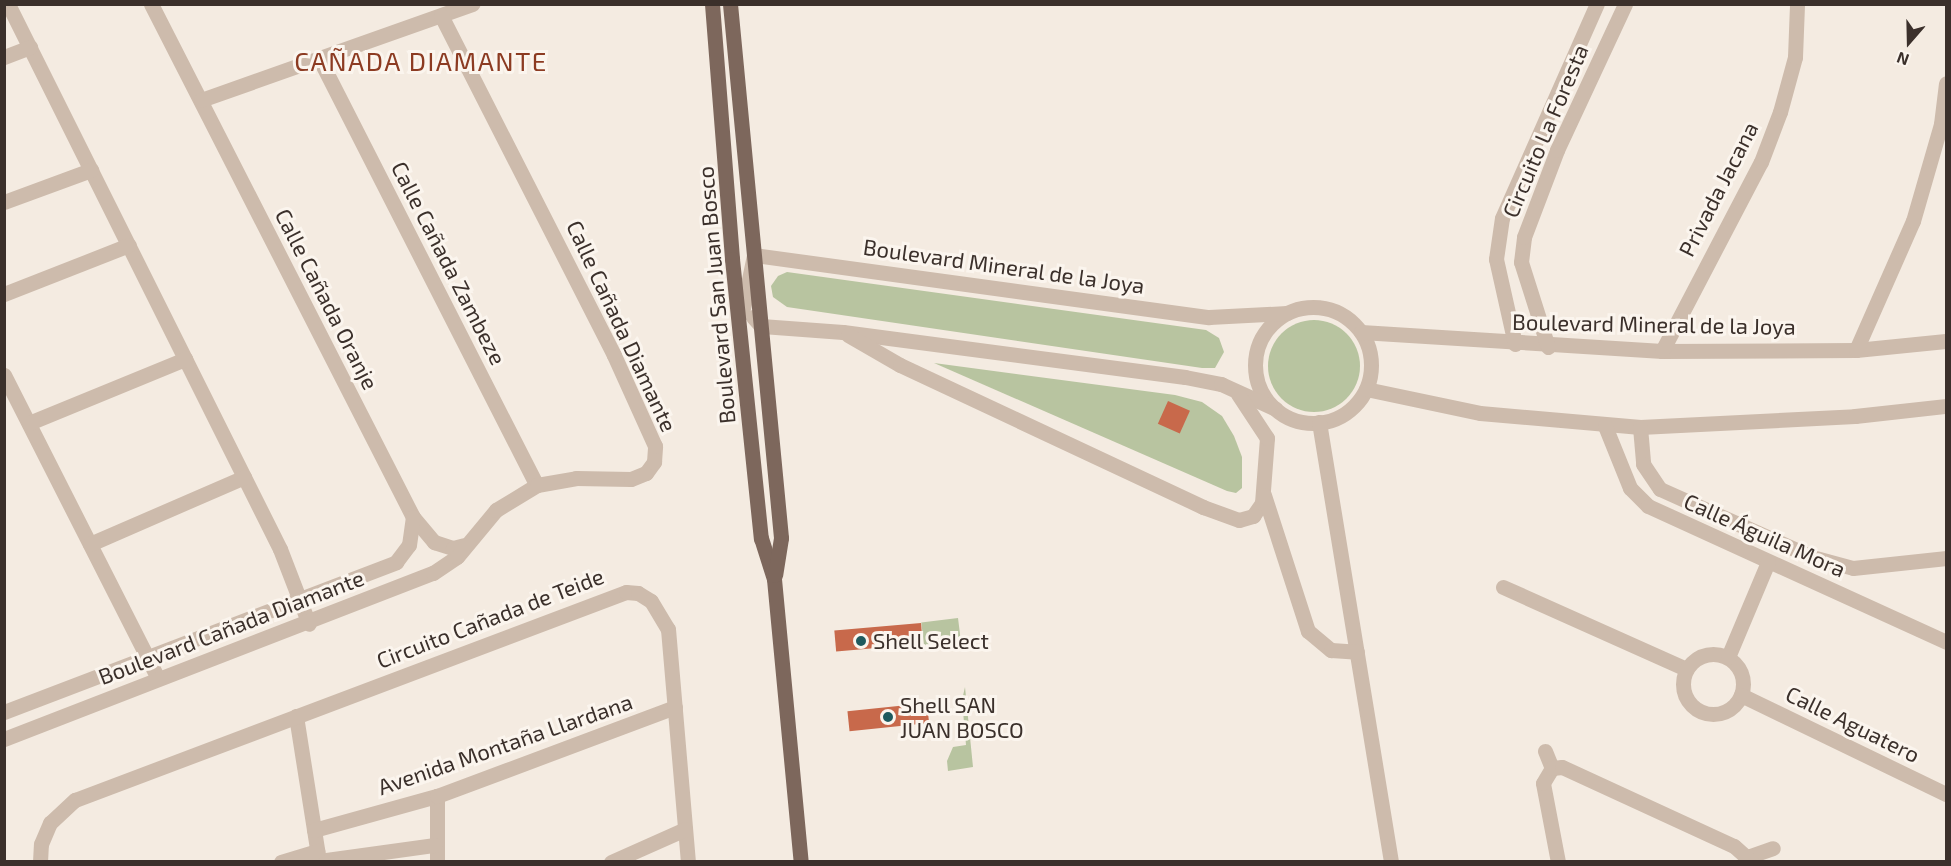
<!DOCTYPE html>
<meta charset="utf-8">
<style>
body{margin:0}
#map{position:relative;width:1951px;height:866px;overflow:hidden;background:#f4ebe1;font-family:"Exo 2",sans-serif}
div>[style]{position:absolute}
.green>*{inset:0;background:#b8c4a0;transform-origin:0 0}
.round{border-radius:50%}
.building>*{inset:0;background:#c8694b;transform-origin:0 0}
.street>*{height:15px;margin:-7.5px;padding:0 7.5px;transform-origin:7.5px;border-radius:7.5px;background:#cdbbac}
.street>.ring{margin:-7.5px;padding:0;box-sizing:content-box;background:none;border:15px solid #cdbbac;border-radius:50%}
.primary>*{height:15px;margin:-7.5px;padding:0 7.5px;transform-origin:7.5px;border-radius:7.5px;background:#7d675c}
.dots>*{width:16px;height:16px;translate:-50% -50%;box-sizing:border-box;border:3px solid #fbf5ee;border-radius:50%}
span{translate:-50% -50%;white-space:nowrap;text-align:center;line-height:1.15;-webkit-text-stroke:6px #fbf5ee;paint-order:stroke}
.street-label{font-size:22px;color:#3b302b}
.poi-label{font-size:22px;color:#3b302b}
.left{translate:0 -50%;text-align:left}
.quarter-label{font-size:26px;color:#8c3b22;letter-spacing:1.5px}
.frame{position:absolute;inset:0;border:6px solid #3b302b;pointer-events:none}
.north{position:absolute;left:1879px;top:12px;width:60px;height:60px;-webkit-text-stroke:4px #fbf5ee;paint-order:stroke;rotate:200deg;font-size:16px;font-weight:700;line-height:24px;text-align:center;color:#3b302b}
.north::after{content:'';display:block;margin:auto;width:21px;height:27px;background:#3b302b;clip-path:polygon(50% 0,100% 100%,50% 72%,0 100%)}
</style>
<div id="map">
<div class="green">
<div style="clip-path:polygon(787px 272px,1206px 330px,1219px 338px,1224px 352px,1215px 368px,1202px 368px,787px 307px,773px 297px,771px 286px,778px 276px)"></div>
<div class="round" style="left:1268px;top:320px;width:92px;height:92px"></div>
<div style="clip-path:polygon(934px 363px,1175px 395px,1202px 402px,1222px 416px,1234px 436px,1242px 457px,1242px 488px,1236px 493px,1227px 491px)"></div>
<div style="left:958px;top:618px;width:23px;height:37px;rotate:83deg"></div>
<div style="clip-path:polygon(965px 687px,973px 767px,948px 771px,947px 761px,953px 747px,966px 745px,962px 700px)"></div>
</div>
<div class="building">
<div style="left:1168px;top:401px;width:24px;height:25px;rotate:24deg"></div>
<div style="left:921px;top:623px;width:21px;height:87px;rotate:85deg"></div>
<div style="left:927px;top:703px;width:20px;height:80px;rotate:84deg"></div>
</div>
<div class="street">
<div style="left:8px;top:4px;width:609px;rotate:63.48deg"></div>
<div style="left:280px;top:549px;width:80px;rotate:68.9deg"></div>
<div style="left:151px;top:4px;width:576px;rotate:62.95deg"></div>
<div style="left:413px;top:517px;width:33px;rotate:50deg"></div>
<div style="left:434px;top:542px;width:20px;rotate:18deg"></div>
<div style="left:453px;top:548px;width:11px;rotate:-15deg"></div>
<div style="left:4px;top:57px;width:28px;rotate:-21deg"></div>
<div style="left:320px;top:60px;width:477px;rotate:63deg"></div>
<div style="left:201px;top:100px;width:288px;rotate:-19.5deg"></div>
<div style="left:4px;top:202px;width:93px;rotate:-20.2deg"></div>
<div style="left:4px;top:294px;width:134px;rotate:-21.4deg"></div>
<div class="ring" style="left:1255px;top:307px;width:101px;height:101px"></div>
<div style="left:742px;top:313px;width:59px;rotate:-78.3deg"></div>
<div style="left:754px;top:255px;width:459px;rotate:7.8deg"></div>
<div style="left:1209px;top:317px;width:78px;rotate:-2.9deg"></div>
<div style="left:753px;top:317px;width:12px;rotate:48deg"></div>
<div style="left:761px;top:326px;width:82px;rotate:4.2deg"></div>
<div style="left:843px;top:332px;width:345px;rotate:7.5deg"></div>
<div style="left:1185px;top:377px;width:37px;rotate:11deg"></div>
<div style="left:1221px;top:384px;width:60px;rotate:24.4deg"></div>
<div style="left:1361px;top:332px;width:302px;rotate:3.6deg"></div>
<div style="left:1662px;top:351px;width:194px;rotate:-0.3deg"></div>
<div style="left:1856px;top:350px;width:90px;rotate:-5.7deg"></div>
<div style="left:848px;top:335px;width:60px;rotate:30deg"></div>
<div style="left:900px;top:365px;width:335px;rotate:25.1deg"></div>
<div style="left:1203px;top:507px;width:38px;rotate:20deg"></div>
<div style="left:1239px;top:520px;width:15px;rotate:-16deg"></div>
<div style="left:1253px;top:516px;width:16px;rotate:-55deg"></div>
<div style="left:1262px;top:503px;width:65px;rotate:-85.6deg"></div>
<div style="left:1267px;top:438px;width:53px;rotate:-123.4deg"></div>
<div style="left:1515px;top:344px;width:87px;rotate:-102.6deg"></div>
<div style="left:1496px;top:259px;width:41px;rotate:-81.7deg"></div>
<div style="left:1502px;top:218px;width:234px;rotate:-66.1deg"></div>
<div style="left:1548px;top:347px;width:89px;rotate:-107.6deg"></div>
<div style="left:1521px;top:262px;width:25px;rotate:-83deg"></div>
<div style="left:1524px;top:237px;width:93px;rotate:-69.2deg"></div>
<div style="left:1557px;top:150px;width:161px;rotate:-65deg"></div>
<div style="left:1856px;top:350px;width:141px;rotate:-66.2deg"></div>
<div style="left:1913px;top:221px;width:101px;rotate:-73.9deg"></div>
<div style="left:1941px;top:124px;width:41px;rotate:-83deg"></div>
<div style="left:1662px;top:351px;width:213px;rotate:-62.4deg"></div>
<div style="left:1761px;top:162px;width:53px;rotate:-69.2deg"></div>
<div style="left:1780px;top:112px;width:57px;rotate:-74.7deg"></div>
<div style="left:1795px;top:57px;width:53px;rotate:-87.8deg"></div>
<div style="left:4px;top:375px;width:340px;rotate:63.1deg"></div>
<div style="left:1366px;top:389px;width:116px;rotate:11.9deg"></div>
<div style="left:1480px;top:413px;width:161px;rotate:5deg"></div>
<div style="left:1640px;top:427px;width:215px;rotate:-2.9deg"></div>
<div style="left:1855px;top:416px;width:92px;rotate:-6.3deg"></div>
<div style="left:1319px;top:422px;width:446px;rotate:80.7deg"></div>
<div style="left:29px;top:423px;width:169px;rotate:-22.3deg"></div>
<div style="left:1605px;top:426px;width:67px;rotate:68deg"></div>
<div style="left:1630px;top:488px;width:25px;rotate:45deg"></div>
<div style="left:1648px;top:506px;width:328px;rotate:24.5deg"></div>
<div style="left:1640px;top:427px;width:37px;rotate:85deg"></div>
<div style="left:1643px;top:464px;width:30px;rotate:56deg"></div>
<div style="left:1660px;top:489px;width:167px;rotate:24.1deg"></div>
<div style="left:1812px;top:557px;width:42px;rotate:15deg"></div>
<div style="left:1853px;top:568px;width:94px;rotate:-6.1deg"></div>
<div style="left:1264px;top:495px;width:143px;rotate:72.1deg"></div>
<div style="left:1308px;top:631px;width:30px;rotate:40deg"></div>
<div style="left:1331px;top:650px;width:26px;rotate:4deg"></div>
<div style="left:90px;top:544px;width:168px;rotate:-23.5deg"></div>
<div style="left:1503px;top:587px;width:201px;rotate:24.1deg"></div>
<div class="ring" style="left:1683px;top:654px;width:45px;height:45px"></div>
<div style="left:1728px;top:657px;width:103px;rotate:-67.2deg"></div>
<div style="left:1741px;top:695px;width:228px;rotate:25.8deg"></div>
<div style="left:4px;top:712px;width:420px;rotate:-20.9deg"></div>
<div style="left:396px;top:562px;width:21px;rotate:-53deg"></div>
<div style="left:409px;top:545px;width:28px;rotate:-82deg"></div>
<div style="left:296px;top:716px;width:148px;rotate:81deg"></div>
<div style="left:4px;top:739px;width:460px;rotate:-21.2deg"></div>
<div style="left:433px;top:573px;width:29px;rotate:-34deg"></div>
<div style="left:457px;top:557px;width:61px;rotate:-50.3deg"></div>
<div style="left:496px;top:510px;width:48px;rotate:-31.4deg"></div>
<div style="left:537px;top:485px;width:40px;rotate:-10deg"></div>
<div style="left:576px;top:478px;width:55px;rotate:1deg"></div>
<div style="left:631px;top:479px;width:16px;rotate:-22deg"></div>
<div style="left:646px;top:473px;width:14px;rotate:-54deg"></div>
<div style="left:654px;top:462px;width:16px;rotate:-86deg"></div>
<div style="left:655px;top:446px;width:100px;rotate:-114.3deg"></div>
<div style="left:614px;top:355px;width:381px;rotate:-117deg"></div>
<div style="left:1545px;top:751px;width:18px;rotate:68deg"></div>
<div style="left:437px;top:796px;width:66px;rotate:90deg"></div>
<div style="left:314px;top:830px;width:128px;rotate:-15.5deg"></div>
<div style="left:437px;top:796px;width:254px;rotate:-20.5deg"></div>
<div style="left:1750px;top:856px;width:24px;rotate:-19deg"></div>
<div style="left:319px;top:861px;width:117px;rotate:-7.9deg"></div>
<div style="left:40px;top:862px;width:18px;rotate:-87deg"></div>
<div style="left:41px;top:844px;width:23px;rotate:-67deg"></div>
<div style="left:50px;top:823px;width:34px;rotate:-43deg"></div>
<div style="left:75px;top:800px;width:589px;rotate:-20.68deg"></div>
<div style="left:626px;top:592px;width:12px;rotate:5deg"></div>
<div style="left:638px;top:593px;width:15px;rotate:32deg"></div>
<div style="left:651px;top:601px;width:33px;rotate:59deg"></div>
<div style="left:668px;top:629px;width:234px;rotate:85.1deg"></div>
<div style="left:281px;top:862px;width:38px;rotate:-17deg"></div>
<div style="left:611px;top:862px;width:81px;rotate:-24deg"></div>
<div style="left:1558px;top:862px;width:80px;rotate:-100.8deg"></div>
<div style="left:1543px;top:783px;width:17px;rotate:-59deg"></div>
<div style="left:1552px;top:768px;width:10px;rotate:-6deg"></div>
<div style="left:1562px;top:767px;width:189px;rotate:24.7deg"></div>
<div style="left:1734px;top:846px;width:24px;rotate:42deg"></div>
</div>
<div class="primary">
<div style="left:712px;top:4px;width:256px;rotate:85.5deg"></div>
<div style="left:732px;top:259px;width:281px;rotate:84.1deg"></div>
<div style="left:761px;top:538px;width:43px;rotate:72.4deg"></div>
<div style="left:774px;top:579px;width:284px;rotate:84.6deg"></div>
<div style="left:730px;top:4px;width:536px;rotate:84.54deg"></div>
<div style="left:781px;top:538px;width:37px;rotate:99deg"></div>
</div>
<div class="dots">
<div style="left:861px;top:641px;background:#1f5a5e"></div>
<div style="left:888px;top:717px;background:#1f5a5e"></div>
</div>
<div class="street-label">
<span style="left:1545px;top:131px;rotate:-67deg">Circuito La Foresta</span>
<span style="left:1718px;top:189px;rotate:-63deg">Privada Jacana</span>
<span style="left:449px;top:263px;rotate:63deg">Calle Cañada Zambeze</span>
<span style="left:1004px;top:266px;rotate:8deg">Boulevard Mineral de la Joya</span>
<span style="left:716px;top:295px;rotate:-95deg">Boulevard San Juan Bosco</span>
<span style="left:327px;top:299px;rotate:63deg">Calle Cañada Oranje</span>
<span style="left:1654px;top:324px;rotate:1deg">Boulevard Mineral de la Joya</span>
<span style="left:622px;top:326px;rotate:65deg">Calle Cañada Diamante</span>
<span style="left:1765px;top:535px;rotate:24deg">Calle Águila Mora</span>
<span style="left:490px;top:618px;rotate:-21deg">Circuito Cañada de Teide</span>
<span style="left:231px;top:627px;rotate:-21deg">Boulevard Cañada Diamante</span>
<span style="left:1853px;top:724px;rotate:26deg">Calle Aguatero</span>
<span style="left:505px;top:744px;rotate:-19deg">Avenida Montaña Llardana</span>
</div>
<div class="poi-label">
<span class="left" style="left:873px;top:641px">Shell Select</span>
<span class="left" style="left:900px;top:717px">Shell SAN<br>JUAN BOSCO</span>
</div>
<div class="quarter-label">
<span style="left:421px;top:61px">CAÑADA DIAMANTE</span>
</div>
<div class="frame"></div>
<div class="north">N</div>
</div>
